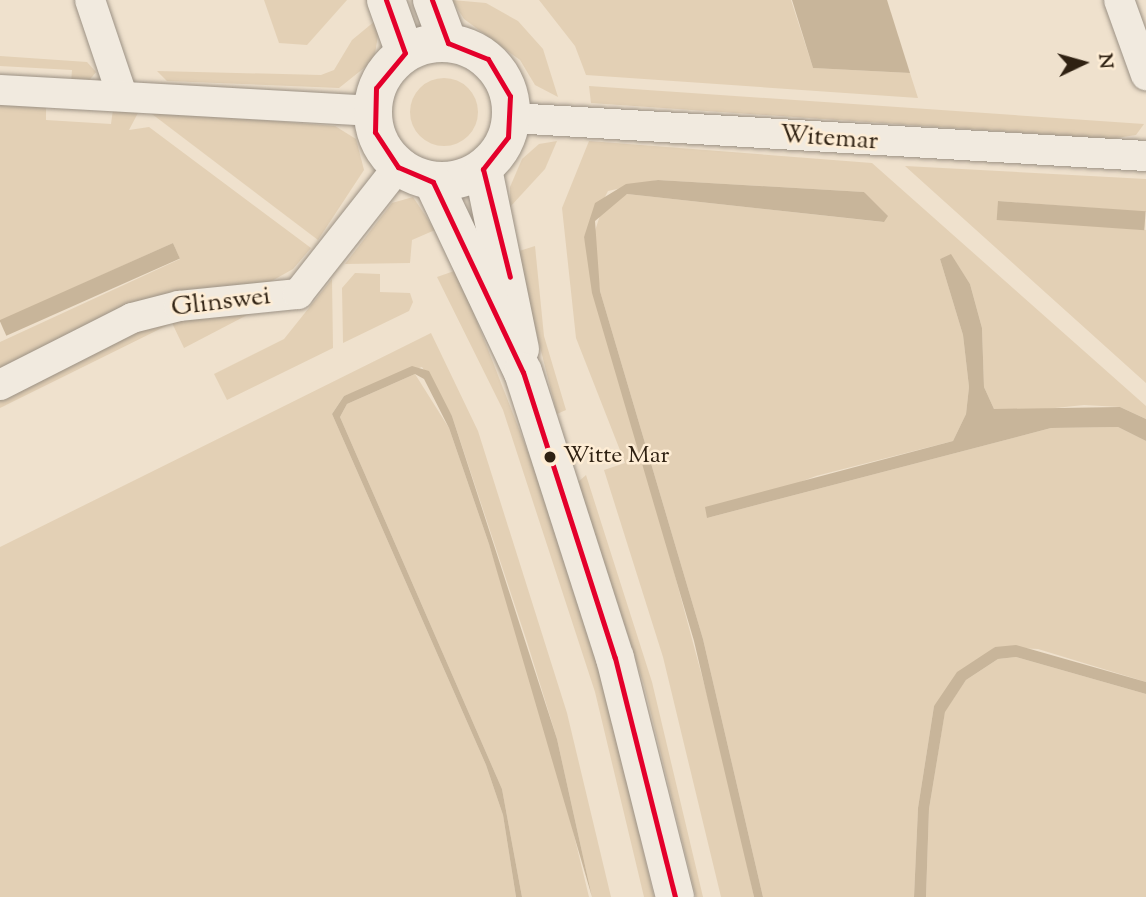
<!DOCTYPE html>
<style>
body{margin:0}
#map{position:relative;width:1146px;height:897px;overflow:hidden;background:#efe1cd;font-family:"Sorts Mill Goudy",serif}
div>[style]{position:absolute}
.green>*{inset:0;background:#e3d0b5}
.round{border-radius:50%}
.water>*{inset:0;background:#c8b59a;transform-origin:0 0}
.roads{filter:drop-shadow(0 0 2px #9b9184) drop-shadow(0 0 2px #9b9184)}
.minor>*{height:30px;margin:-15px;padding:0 15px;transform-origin:15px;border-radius:15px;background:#f1eadf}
.tertiary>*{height:38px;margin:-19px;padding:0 19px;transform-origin:19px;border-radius:19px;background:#f1eadf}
.tertiary>.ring{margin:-19px;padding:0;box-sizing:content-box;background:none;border:38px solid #f1eadf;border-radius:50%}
.bus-1>*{height:5px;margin:-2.5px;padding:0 2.5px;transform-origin:2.5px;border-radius:2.5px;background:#e4002b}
.dots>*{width:19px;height:19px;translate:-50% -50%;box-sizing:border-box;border:4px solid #feedd5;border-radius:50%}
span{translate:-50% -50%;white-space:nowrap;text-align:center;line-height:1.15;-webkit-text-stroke:5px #feedd5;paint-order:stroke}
.bus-label{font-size:24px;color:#2f2112}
.left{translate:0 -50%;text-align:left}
.street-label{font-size:26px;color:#2f2112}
.north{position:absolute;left:1048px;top:28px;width:70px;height:70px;-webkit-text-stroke:5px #feedd5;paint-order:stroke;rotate:85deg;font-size:19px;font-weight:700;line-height:28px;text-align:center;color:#2f2112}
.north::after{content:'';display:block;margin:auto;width:24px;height:32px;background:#2f2112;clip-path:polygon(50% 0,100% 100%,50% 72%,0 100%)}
</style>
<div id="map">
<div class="green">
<div style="clip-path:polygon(264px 0,347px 0,307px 45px,279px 43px)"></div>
<div style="clip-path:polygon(452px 0,486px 3px,518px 21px,543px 49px,558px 97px,535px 85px,520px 60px,464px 19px)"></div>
<div style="clip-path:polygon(539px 0,791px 0,813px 68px,910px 73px,918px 98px,586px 75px,575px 46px)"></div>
<div style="clip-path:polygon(381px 16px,374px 60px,339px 88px,167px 81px,157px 71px,321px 75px,334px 70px,352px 40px)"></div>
<div style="clip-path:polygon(0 56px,87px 62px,96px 72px,87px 83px,71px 82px,72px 70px,0 66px)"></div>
<div class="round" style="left:410px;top:78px;width:68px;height:68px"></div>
<div style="clip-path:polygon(589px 86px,1144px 124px,1136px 135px,1110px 139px,591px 103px)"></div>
<div style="clip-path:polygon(0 101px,46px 105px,46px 120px,111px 124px,113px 109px,139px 111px,129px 130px,149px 127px,311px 248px,293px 269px,261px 287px,0 374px,0 342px,180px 259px,173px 243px,0 321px)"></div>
<div style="clip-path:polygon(148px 111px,335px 126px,356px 139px,364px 170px,318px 240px)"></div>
<div style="clip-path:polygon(557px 141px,545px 169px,510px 207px,510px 187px,522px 159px,539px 144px)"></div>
<div style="clip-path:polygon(589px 141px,872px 163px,1146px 406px,1146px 419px,1120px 407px,1084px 405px,1007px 413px,994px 409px,984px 387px,982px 328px,970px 284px,951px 255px,940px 259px,963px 335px,969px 387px,966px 414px,953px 441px,816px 476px,707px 518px,1051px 428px,1118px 427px,1146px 441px,1146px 682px,1038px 649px,995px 647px,934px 706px,918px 808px,914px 897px,763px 897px,703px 639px,600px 291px,593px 237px,602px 209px,627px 194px,883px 222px,864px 192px,658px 180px,608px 191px,584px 237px,724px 758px,754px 897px,721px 897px,663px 657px,604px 470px,625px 463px,576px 338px,562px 208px)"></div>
<div style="clip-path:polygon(905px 166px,1146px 179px,1146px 212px,998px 201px,1003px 219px,1146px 230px,1146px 383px)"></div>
<div style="clip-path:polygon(413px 197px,435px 230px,412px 240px,410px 263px,345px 264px,392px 203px)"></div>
<div style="clip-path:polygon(535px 246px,544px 336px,566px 410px,557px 414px,516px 252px)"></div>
<div style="clip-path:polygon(457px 270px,533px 465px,606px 691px,654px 897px,644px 897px,595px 692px,503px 410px,437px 277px)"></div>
<div style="clip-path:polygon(355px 273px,380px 274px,380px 292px,410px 293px,413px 302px,409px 311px,343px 343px,342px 288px)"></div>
<div style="clip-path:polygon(332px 279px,333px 348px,227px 400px,214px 374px,284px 339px)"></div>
<div style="clip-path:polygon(253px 312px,184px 348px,172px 323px,0 408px,0 393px,134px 326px)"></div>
<div style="clip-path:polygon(431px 333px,478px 431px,567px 713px,611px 897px,592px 897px,557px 739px,527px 642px,452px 416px,422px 367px,344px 396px,332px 414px,486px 765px,503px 815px,516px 897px,0 897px,0 547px)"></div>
<div style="clip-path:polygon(415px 374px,449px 428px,489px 544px,553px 748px,589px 897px,522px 897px,502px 789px,340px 417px,347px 404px)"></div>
<div style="clip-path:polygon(586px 475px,652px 682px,703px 897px,696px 897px,644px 685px,578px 482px)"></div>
<div style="clip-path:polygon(1016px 657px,1146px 694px,1146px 897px,926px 897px,929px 809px,945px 711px,966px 680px,998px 659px)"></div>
</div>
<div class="water">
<div style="clip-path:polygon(792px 0,887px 0,910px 73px,813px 68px)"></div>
<div style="clip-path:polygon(658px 180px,864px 192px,888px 216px,884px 222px,627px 194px,595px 221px,600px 291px,703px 639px,763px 897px,754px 897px,694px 641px,592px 293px,584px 237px,595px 203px,626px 184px)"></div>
<div style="left:998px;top:201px;width:148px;height:19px;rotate:4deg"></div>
<div style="left:173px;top:243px;width:17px;height:190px;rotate:66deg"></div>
<div style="clip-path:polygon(951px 254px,970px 284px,982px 328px,984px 387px,994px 409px,1120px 407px,1146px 419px,1146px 441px,1118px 427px,1051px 428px,707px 518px,705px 507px,953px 441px,966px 414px,969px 387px,963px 335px,940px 259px)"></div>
<div style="clip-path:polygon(412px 366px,429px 371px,452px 416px,557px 739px,592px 897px,489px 544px,449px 428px,424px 379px,415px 374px,347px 404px,340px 417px,502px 789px,522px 897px,516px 897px,503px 815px,486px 765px,332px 414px,344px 396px)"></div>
<div style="clip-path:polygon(1016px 645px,1146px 682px,1146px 694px,1016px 657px,998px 659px,966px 680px,945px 712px,929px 809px,926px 897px,914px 897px,918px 808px,934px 706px,957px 672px,995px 647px)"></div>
</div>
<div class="roads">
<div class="minor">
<div style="left:90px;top:0;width:100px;rotate:71.4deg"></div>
<div style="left:1119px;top:0;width:80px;rotate:70.2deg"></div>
<div style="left:0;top:90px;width:373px;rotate:3.2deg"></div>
<div style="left:512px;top:118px;width:635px;rotate:3.43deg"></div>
<div style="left:0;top:385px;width:148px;rotate:-26.9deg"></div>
<div style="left:132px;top:318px;width:49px;rotate:-14.3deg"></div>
<div style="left:179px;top:306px;width:120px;rotate:-5.8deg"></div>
<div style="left:298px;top:294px;width:162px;rotate:-51.8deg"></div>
</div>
<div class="tertiary">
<div style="left:386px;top:0;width:56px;rotate:70.3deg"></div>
<div style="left:432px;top:0;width:46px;rotate:69.6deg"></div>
<div class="ring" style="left:373px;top:43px;width:100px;height:100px"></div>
<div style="left:483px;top:169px;width:184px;rotate:78.4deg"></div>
<div style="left:433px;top:182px;width:210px;rotate:64.7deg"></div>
<div style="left:523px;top:372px;width:300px;rotate:72.2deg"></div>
<div style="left:615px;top:658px;width:246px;rotate:75.9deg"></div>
</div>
</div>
<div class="bus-1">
<div style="left:386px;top:0;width:56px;rotate:70.3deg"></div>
<div style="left:405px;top:53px;width:45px;rotate:129.6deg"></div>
<div style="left:376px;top:88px;width:44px;rotate:91.3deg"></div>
<div style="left:375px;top:132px;width:42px;rotate:56.7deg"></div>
<div style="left:398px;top:167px;width:38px;rotate:23deg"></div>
<div style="left:433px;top:182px;width:210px;rotate:64.7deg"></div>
<div style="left:523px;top:372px;width:300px;rotate:72.2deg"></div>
<div style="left:615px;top:658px;width:246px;rotate:75.9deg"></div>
<div style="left:432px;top:0;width:46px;rotate:69.6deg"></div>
<div style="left:448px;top:43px;width:43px;rotate:21.8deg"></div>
<div style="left:488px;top:59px;width:43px;rotate:59.3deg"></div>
<div style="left:510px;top:96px;width:41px;rotate:92.8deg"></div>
<div style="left:508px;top:137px;width:41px;rotate:128deg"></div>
<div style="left:483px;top:169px;width:111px;rotate:76deg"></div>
</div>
<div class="dots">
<div style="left:550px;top:457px;background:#2f2112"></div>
</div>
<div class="bus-label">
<span class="left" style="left:563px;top:457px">Witte Mar</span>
</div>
<div class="street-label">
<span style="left:829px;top:139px;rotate:4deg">Witemar</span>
<span style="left:221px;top:303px;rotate:-7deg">Glinswei</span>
</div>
<div class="north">N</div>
</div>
